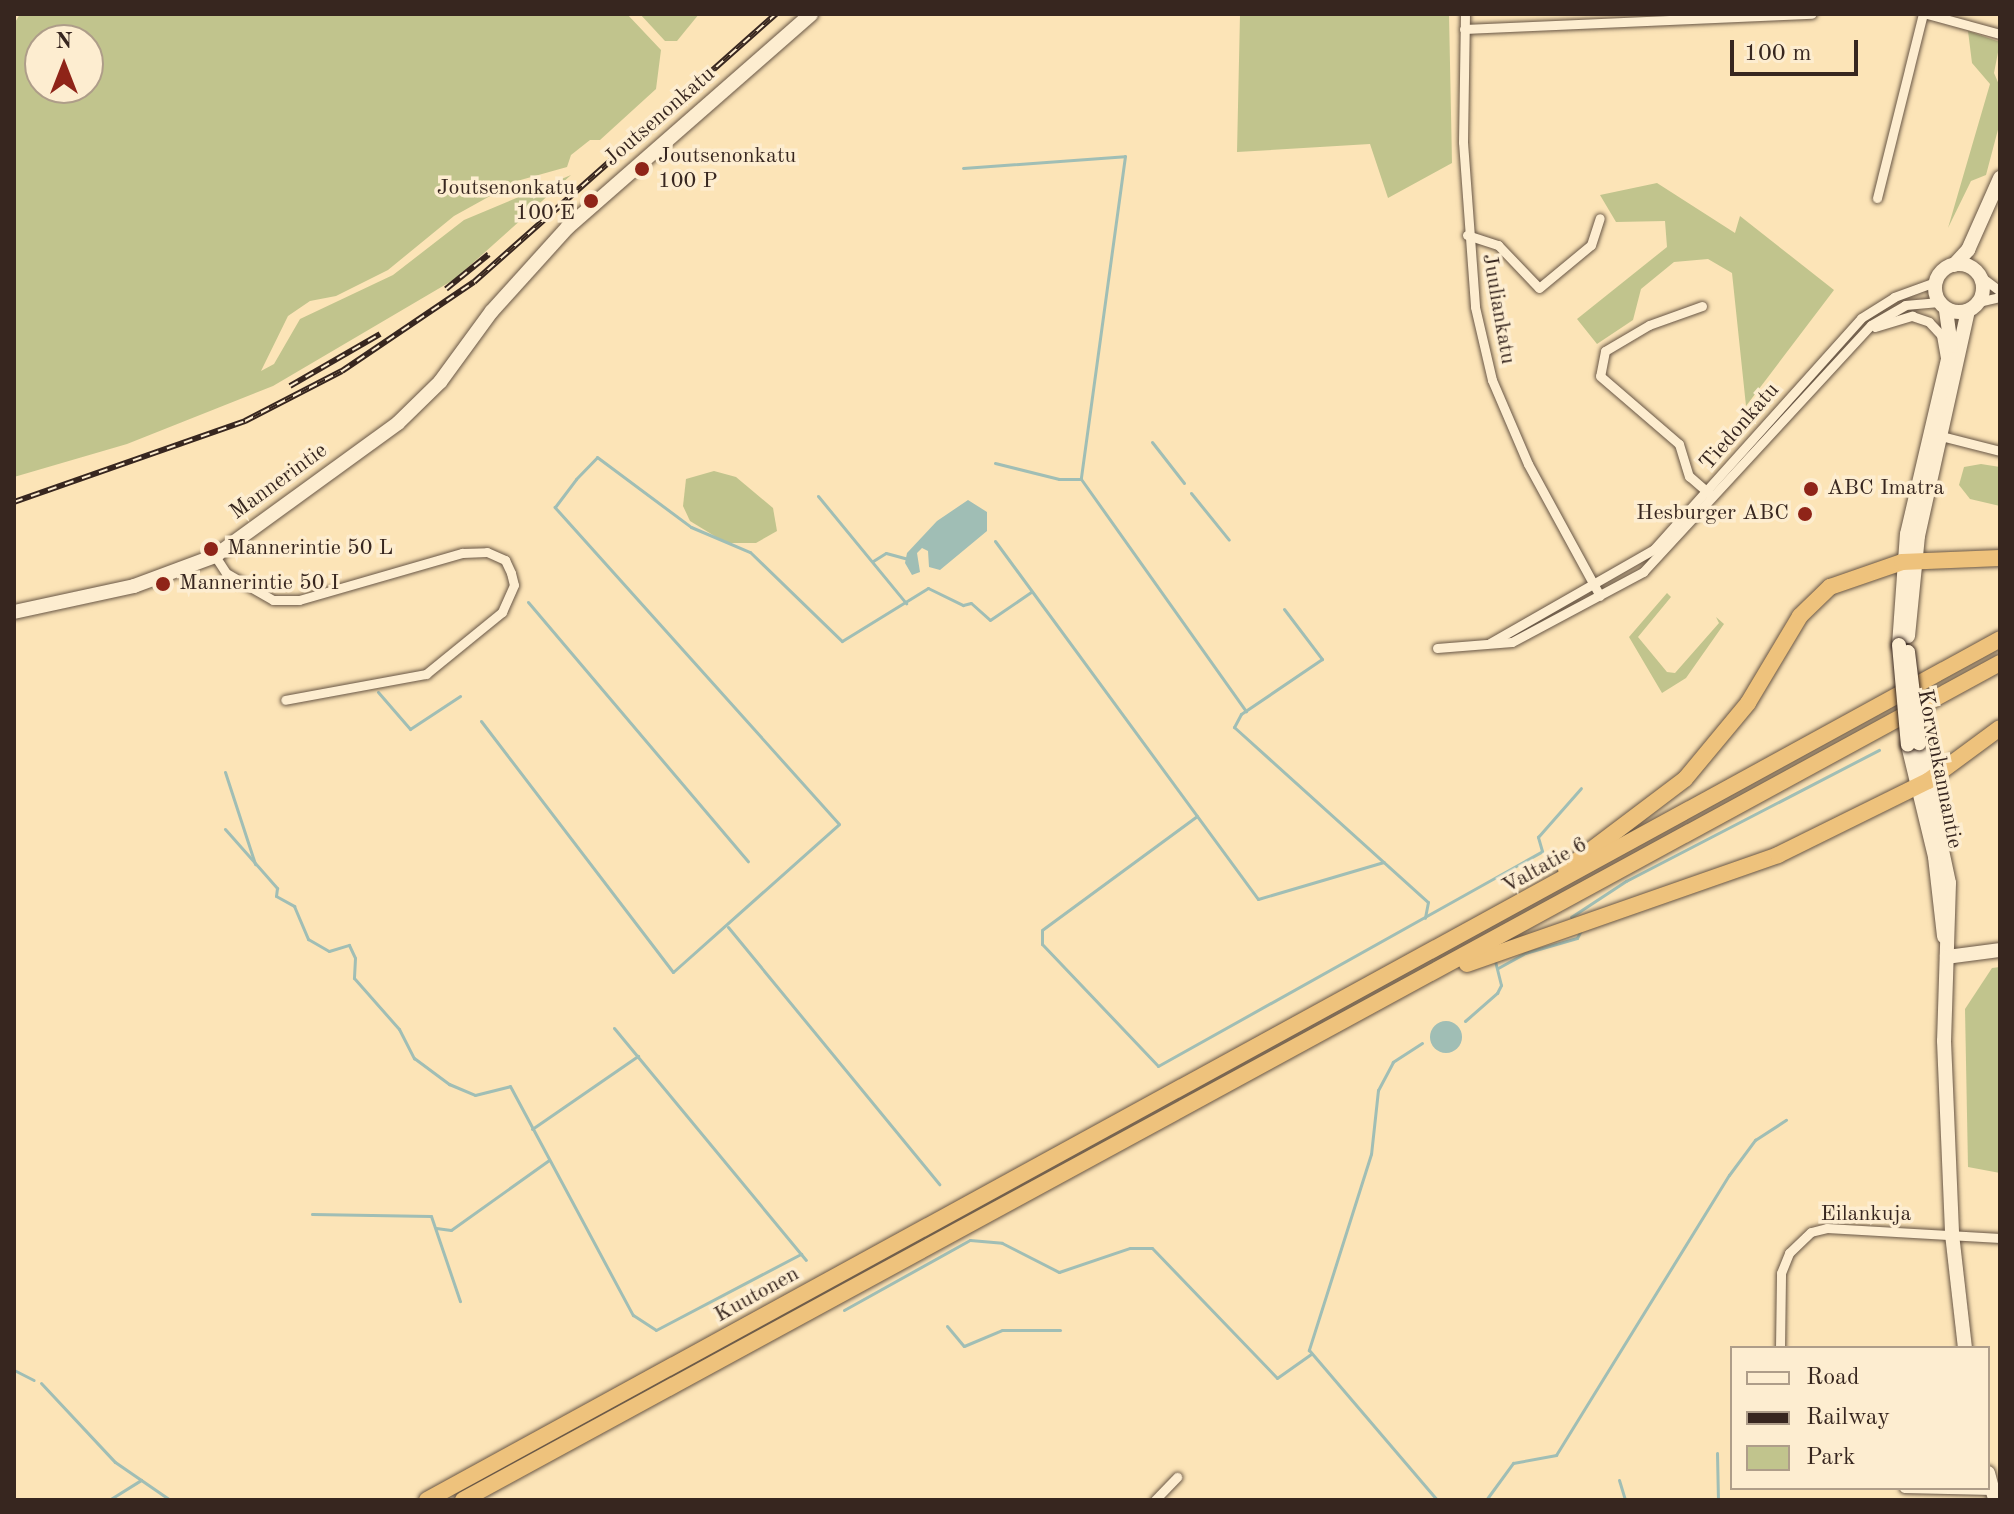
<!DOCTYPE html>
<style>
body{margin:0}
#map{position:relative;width:2014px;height:1514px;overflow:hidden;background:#fce4b7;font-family:"Old Standard TT",serif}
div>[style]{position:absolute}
.green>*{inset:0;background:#c1c48d}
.water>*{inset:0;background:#a0beb5}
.round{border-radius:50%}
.stream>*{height:3px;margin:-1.5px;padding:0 1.5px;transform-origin:1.5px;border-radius:1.5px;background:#a0beb5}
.roads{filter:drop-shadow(0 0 2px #685645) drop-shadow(0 0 2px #685645)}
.street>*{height:9px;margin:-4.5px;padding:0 4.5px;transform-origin:4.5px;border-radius:4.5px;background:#fdedd0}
.secondary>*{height:14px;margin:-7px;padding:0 7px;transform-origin:7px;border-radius:7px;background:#fdedd0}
.secondary>.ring{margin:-7px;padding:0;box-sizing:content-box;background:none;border:14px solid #fdedd0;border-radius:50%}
.highway>*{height:16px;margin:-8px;padding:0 8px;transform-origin:8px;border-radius:8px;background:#eec27c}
.rail>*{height:6px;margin-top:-3px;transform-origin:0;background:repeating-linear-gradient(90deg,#fdedd0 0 9px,#37261f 0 18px);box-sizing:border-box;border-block:2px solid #37261f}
.bridges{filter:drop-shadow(0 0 2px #37261f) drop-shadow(0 0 2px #37261f)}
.secondary-bridge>*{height:14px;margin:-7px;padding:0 7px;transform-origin:7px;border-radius:7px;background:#fdedd0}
.dots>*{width:22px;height:22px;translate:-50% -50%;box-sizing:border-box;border:4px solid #fdedd0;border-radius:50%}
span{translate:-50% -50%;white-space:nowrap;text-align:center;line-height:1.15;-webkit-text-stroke:7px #fdedd0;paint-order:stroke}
.street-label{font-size:22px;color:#37261f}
.poi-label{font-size:22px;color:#37261f}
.left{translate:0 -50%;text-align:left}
.right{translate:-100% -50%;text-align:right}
.frame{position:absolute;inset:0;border:16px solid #37261f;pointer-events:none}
.legend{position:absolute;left:1730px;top:1346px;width:260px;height:144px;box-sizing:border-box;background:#fdedd0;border:2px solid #ae9d89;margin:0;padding:10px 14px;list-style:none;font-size:24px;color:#37261f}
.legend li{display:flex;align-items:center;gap:16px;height:40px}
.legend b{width:40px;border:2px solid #ae9d89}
.north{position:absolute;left:24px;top:24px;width:80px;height:80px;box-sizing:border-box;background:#fdedd0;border:2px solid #ae9d89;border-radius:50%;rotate:0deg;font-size:22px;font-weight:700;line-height:32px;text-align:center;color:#37261f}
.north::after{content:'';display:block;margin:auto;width:28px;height:36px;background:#8f2418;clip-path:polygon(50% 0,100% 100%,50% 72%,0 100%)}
.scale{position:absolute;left:1730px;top:40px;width:128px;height:36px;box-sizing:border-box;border:4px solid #37261f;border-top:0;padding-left:10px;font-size:24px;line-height:28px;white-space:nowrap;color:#37261f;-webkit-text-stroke:6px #fdedd0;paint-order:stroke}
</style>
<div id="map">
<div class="green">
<div style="clip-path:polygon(evenodd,20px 14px,627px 14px,661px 50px,656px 89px,600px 140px,590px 140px,571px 155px,567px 167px,517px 181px,454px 216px,388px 270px,336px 296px,310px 301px,288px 316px,261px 371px,274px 364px,300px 319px,393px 275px,464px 220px,571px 175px,455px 279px,273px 386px,127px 444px,14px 477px,14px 24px,20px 14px,40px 40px,88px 40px,88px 88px,40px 88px,40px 40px)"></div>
<div style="clip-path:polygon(640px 14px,699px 14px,677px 41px,665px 41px)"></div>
<div style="clip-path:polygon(1240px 14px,1449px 14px,1452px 163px,1388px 198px,1370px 144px,1237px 152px)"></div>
<div style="clip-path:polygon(1968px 31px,2000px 42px,1994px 73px,2000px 87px,2000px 122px,1986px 175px,1971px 181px,1948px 228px,1990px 84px,1972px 63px)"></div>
<div style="clip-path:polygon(1657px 183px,1735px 233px,1740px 216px,1834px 290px,1746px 406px,1732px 273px,1708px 259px,1674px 262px,1641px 289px,1633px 320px,1597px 344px,1577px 319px,1667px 247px,1665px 221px,1616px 222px,1600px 195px)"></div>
<div style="clip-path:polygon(1981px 464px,2000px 467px,2000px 506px,1970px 499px,1959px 485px,1964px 467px)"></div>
<div style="clip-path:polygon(714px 471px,736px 477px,773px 508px,777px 531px,756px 543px,726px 543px,690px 521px,683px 506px,686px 479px)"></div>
<div style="clip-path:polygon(1667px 593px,1671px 597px,1638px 637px,1667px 672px,1675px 673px,1719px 623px,1716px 617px,1724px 624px,1686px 678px,1662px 693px,1629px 637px)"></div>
<div style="clip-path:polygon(2000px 967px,2000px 1173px,1968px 1167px,1965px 1009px,1992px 968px)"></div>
</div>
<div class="water">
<div style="clip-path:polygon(968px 500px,987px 512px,987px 531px,940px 570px,929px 567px,928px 551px,922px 548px,917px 553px,920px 572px,912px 575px,905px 563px,907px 553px,937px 521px)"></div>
<div class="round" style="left:1430px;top:1021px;width:32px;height:32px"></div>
</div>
<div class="stream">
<div style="left:963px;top:168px;width:162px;rotate:-4.2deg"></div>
<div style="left:1125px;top:156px;width:326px;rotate:97.8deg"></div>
<div style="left:1081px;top:479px;width:285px;rotate:54.6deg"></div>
<div style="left:1152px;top:442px;width:52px;rotate:52deg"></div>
<div style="left:995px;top:463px;width:66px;rotate:14deg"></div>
<div style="left:1059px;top:479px;width:22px"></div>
<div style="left:1191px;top:493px;width:60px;rotate:51deg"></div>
<div style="left:818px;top:496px;width:139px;rotate:50.6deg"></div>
<div style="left:995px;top:541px;width:444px;rotate:53.7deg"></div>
<div style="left:1258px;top:899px;width:131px;rotate:-16.4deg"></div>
<div style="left:873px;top:561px;width:15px;rotate:-32deg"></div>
<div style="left:886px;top:553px;width:20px;rotate:15deg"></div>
<div style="left:528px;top:602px;width:340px;rotate:49.7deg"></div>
<div style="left:1284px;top:609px;width:63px;rotate:52.8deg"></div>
<div style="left:1322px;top:659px;width:98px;rotate:145.8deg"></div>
<div style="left:1241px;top:714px;width:15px;rotate:118deg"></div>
<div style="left:1234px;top:727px;width:261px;rotate:42.1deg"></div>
<div style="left:1428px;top:902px;width:16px;rotate:101deg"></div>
<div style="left:378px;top:692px;width:49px;rotate:49.1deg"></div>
<div style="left:410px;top:729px;width:60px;rotate:-33.4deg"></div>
<div style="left:481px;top:721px;width:316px;rotate:52.6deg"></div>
<div style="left:673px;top:972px;width:222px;rotate:-41.7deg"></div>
<div style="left:839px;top:824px;width:426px;rotate:-131.9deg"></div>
<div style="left:555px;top:507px;width:35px;rotate:-53deg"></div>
<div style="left:576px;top:479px;width:30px;rotate:-46deg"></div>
<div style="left:597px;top:457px;width:117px;rotate:36.7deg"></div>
<div style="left:691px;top:527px;width:64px;rotate:23deg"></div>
<div style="left:750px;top:552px;width:128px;rotate:44.1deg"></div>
<div style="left:842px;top:641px;width:101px;rotate:-31.6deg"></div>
<div style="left:928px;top:588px;width:39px;rotate:26deg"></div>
<div style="left:963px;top:605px;width:8px;rotate:-14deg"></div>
<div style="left:971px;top:603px;width:25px;rotate:42deg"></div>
<div style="left:990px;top:620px;width:50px;rotate:-34.3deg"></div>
<div style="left:225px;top:772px;width:97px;rotate:71.9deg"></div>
<div style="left:1197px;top:816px;width:192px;rotate:143.7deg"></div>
<div style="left:1042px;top:930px;width:14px;rotate:90deg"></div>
<div style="left:1042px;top:944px;width:168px;rotate:46.4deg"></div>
<div style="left:1158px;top:1066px;width:440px;rotate:-29.2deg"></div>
<div style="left:1542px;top:851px;width:15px;rotate:-106deg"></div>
<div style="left:1538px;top:837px;width:65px;rotate:-48.7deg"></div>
<div style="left:225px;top:829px;width:79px;rotate:48.6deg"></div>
<div style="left:277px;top:888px;width:8px;rotate:97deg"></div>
<div style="left:276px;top:896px;width:21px;rotate:29deg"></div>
<div style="left:294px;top:906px;width:36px;rotate:67deg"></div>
<div style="left:308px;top:939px;width:24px;rotate:30deg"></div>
<div style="left:329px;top:951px;width:21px;rotate:-17deg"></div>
<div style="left:349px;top:945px;width:14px;rotate:65deg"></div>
<div style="left:355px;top:958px;width:20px;rotate:93deg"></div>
<div style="left:354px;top:978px;width:68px;rotate:48.6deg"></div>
<div style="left:399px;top:1029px;width:33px;rotate:63deg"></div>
<div style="left:414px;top:1058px;width:44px;rotate:36.6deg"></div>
<div style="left:449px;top:1084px;width:28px;rotate:23deg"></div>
<div style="left:475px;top:1095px;width:36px;rotate:-14deg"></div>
<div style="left:510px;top:1086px;width:260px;rotate:61.8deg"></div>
<div style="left:633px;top:1315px;width:27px;rotate:33deg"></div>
<div style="left:656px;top:1330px;width:164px;rotate:-27.7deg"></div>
<div style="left:1571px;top:917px;width:66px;rotate:-33.2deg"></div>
<div style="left:1626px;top:881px;width:285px;rotate:-27.4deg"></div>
<div style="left:728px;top:927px;width:333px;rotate:50.6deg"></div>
<div style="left:1498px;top:968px;width:31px;rotate:-29deg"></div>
<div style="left:1525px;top:953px;width:54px;rotate:-16.1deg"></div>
<div style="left:1577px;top:938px;width:9px;rotate:-63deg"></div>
<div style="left:1465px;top:1021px;width:43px;rotate:-41.2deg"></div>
<div style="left:1497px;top:993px;width:9px;rotate:-63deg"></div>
<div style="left:1501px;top:985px;width:25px;rotate:-104deg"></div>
<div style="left:614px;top:1028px;width:301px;rotate:50.4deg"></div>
<div style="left:1422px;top:1043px;width:35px;rotate:147deg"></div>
<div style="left:1393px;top:1062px;width:32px;rotate:118deg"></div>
<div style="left:1378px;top:1090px;width:64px;rotate:96.2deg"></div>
<div style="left:1371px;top:1154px;width:206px;rotate:107.6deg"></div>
<div style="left:1309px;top:1350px;width:197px;rotate:49.5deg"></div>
<div style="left:532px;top:1129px;width:129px;rotate:-34.6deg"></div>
<div style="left:312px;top:1214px;width:119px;rotate:1deg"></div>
<div style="left:431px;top:1216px;width:90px;rotate:71.2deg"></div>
<div style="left:436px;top:1228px;width:15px;rotate:8deg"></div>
<div style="left:451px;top:1230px;width:120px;rotate:-35.5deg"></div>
<div style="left:844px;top:1310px;width:144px;rotate:-29.1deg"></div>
<div style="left:970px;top:1240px;width:32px;rotate:5deg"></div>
<div style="left:1002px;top:1243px;width:64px;rotate:27deg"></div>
<div style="left:1059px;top:1272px;width:75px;rotate:-18.7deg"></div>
<div style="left:1130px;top:1248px;width:22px"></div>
<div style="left:1152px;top:1248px;width:180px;rotate:46.1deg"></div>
<div style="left:1277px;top:1378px;width:42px;rotate:-35.2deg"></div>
<div style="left:947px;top:1326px;width:26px;rotate:50deg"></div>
<div style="left:964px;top:1346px;width:41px;rotate:-22.8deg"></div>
<div style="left:1002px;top:1330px;width:58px"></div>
<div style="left:14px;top:1370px;width:22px;rotate:27deg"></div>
<div style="left:41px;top:1383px;width:108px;rotate:46.9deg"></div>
<div style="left:115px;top:1462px;width:67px;rotate:34.6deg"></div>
<div style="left:1717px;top:1453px;width:47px;rotate:88.8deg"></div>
<div style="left:1619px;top:1480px;width:21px;rotate:73deg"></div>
<div style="left:109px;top:1500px;width:38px;rotate:-32deg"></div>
<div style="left:1486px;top:1500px;width:46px;rotate:-53.9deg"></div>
<div style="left:1513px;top:1463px;width:44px;rotate:-10.5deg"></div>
<div style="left:1556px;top:1455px;width:329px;rotate:-58.3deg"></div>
<div style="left:1729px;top:1175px;width:44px;rotate:-53.4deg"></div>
<div style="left:1755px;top:1140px;width:37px;rotate:-33deg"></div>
</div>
<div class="roads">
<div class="street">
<div style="left:1465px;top:14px;width:128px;rotate:90.9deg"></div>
<div style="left:1463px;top:142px;width:165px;rotate:85.8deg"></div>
<div style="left:1475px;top:307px;width:75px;rotate:76.9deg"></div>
<div style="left:1492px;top:380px;width:91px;rotate:66.8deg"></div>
<div style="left:1528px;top:464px;width:150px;rotate:61.4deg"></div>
<div style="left:1927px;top:14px;width:76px;rotate:15.3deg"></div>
<div style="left:1464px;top:29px;width:348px;rotate:-2.5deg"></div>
<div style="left:1877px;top:198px;width:190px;rotate:-76deg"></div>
<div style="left:1467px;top:235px;width:33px;rotate:18deg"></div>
<div style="left:1498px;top:245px;width:59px;rotate:46.4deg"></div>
<div style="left:1539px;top:288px;width:67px;rotate:-39.6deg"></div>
<div style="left:1591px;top:245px;width:28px;rotate:-72deg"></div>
<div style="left:1980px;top:276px;width:25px;rotate:37deg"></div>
<div style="left:1978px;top:302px;width:23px;rotate:-13deg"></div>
<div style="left:1702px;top:306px;width:56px;rotate:160.3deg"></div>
<div style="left:1649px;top:325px;width:51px;rotate:149.4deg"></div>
<div style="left:1605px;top:351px;width:25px;rotate:101deg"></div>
<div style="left:1600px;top:376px;width:104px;rotate:40.7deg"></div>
<div style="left:1679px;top:444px;width:34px;rotate:73deg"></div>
<div style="left:1689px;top:476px;width:28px;rotate:41deg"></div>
<div style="left:1875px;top:327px;width:39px;rotate:-17deg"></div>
<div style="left:1912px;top:316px;width:18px;rotate:19deg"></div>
<div style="left:1929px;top:322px;width:18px;rotate:47deg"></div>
<div style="left:1941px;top:335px;width:22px;rotate:80deg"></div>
<div style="left:1941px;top:436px;width:61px;rotate:14.3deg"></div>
<div style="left:215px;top:556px;width:20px;rotate:57deg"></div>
<div style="left:226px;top:573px;width:54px;rotate:29.9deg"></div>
<div style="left:273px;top:600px;width:26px"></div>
<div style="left:299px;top:600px;width:170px;rotate:-16.1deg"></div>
<div style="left:462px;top:553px;width:25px;rotate:-2deg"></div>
<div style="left:487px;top:552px;width:20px;rotate:24deg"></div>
<div style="left:505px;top:560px;width:14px;rotate:65deg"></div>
<div style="left:511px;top:573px;width:12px;rotate:76deg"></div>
<div style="left:514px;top:585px;width:30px;rotate:114deg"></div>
<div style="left:502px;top:612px;width:98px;rotate:140.8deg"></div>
<div style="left:426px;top:674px;width:143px;rotate:169.6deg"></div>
<div style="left:1490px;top:643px;width:189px;rotate:-29.8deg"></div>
<div style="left:1654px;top:549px;width:310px;rotate:-48.1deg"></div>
<div style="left:1861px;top:318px;width:39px;rotate:-32deg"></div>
<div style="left:1894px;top:297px;width:44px;rotate:-20.1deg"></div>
<div style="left:1437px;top:648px;width:75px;rotate:-4.6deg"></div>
<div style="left:1512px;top:642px;width:149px;rotate:-28.1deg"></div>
<div style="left:1643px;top:572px;width:336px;rotate:-47.3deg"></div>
<div style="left:1871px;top:325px;width:39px;rotate:-30deg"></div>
<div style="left:1905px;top:305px;width:34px;rotate:-5deg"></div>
<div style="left:1780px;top:1348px;width:75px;rotate:-89.2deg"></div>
<div style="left:1781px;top:1273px;width:22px;rotate:-68deg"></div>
<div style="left:1789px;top:1253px;width:30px;rotate:-44deg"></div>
<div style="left:1811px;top:1232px;width:16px;rotate:-14deg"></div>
<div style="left:1827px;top:1228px;width:173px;rotate:3.3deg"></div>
<div style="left:1904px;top:1488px;width:88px;rotate:1.3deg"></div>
<div style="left:1155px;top:1500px;width:32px;rotate:-46deg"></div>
</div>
<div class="secondary">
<div class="ring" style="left:1935px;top:264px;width:34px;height:34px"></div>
<div style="left:1954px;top:265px;width:21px;rotate:-47deg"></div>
<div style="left:1968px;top:250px;width:79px;rotate:-66deg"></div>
<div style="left:14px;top:612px;width:123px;rotate:-12.2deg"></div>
<div style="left:134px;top:586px;width:86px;rotate:-20.3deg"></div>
<div style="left:215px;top:556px;width:226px;rotate:-36deg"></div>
<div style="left:398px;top:423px;width:59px;rotate:-44.3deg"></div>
<div style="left:440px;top:382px;width:88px;rotate:-53.8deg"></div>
<div style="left:492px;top:311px;width:113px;rotate:-47.9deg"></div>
<div style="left:568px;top:227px;width:323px;rotate:-41.2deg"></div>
<div style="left:1908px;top:636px;width:100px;rotate:-84.3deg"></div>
<div style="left:1918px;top:536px;width:230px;rotate:-77.5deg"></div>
<div style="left:1899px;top:645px;width:111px;rotate:-85.9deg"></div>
<div style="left:1907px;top:534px;width:193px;rotate:-76.8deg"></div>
<div style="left:1951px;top:346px;width:37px;rotate:-98deg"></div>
<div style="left:1919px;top:743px;width:143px;rotate:77.9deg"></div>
<div style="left:1949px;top:883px;width:158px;rotate:91.8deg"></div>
<div style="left:1944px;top:1041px;width:193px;rotate:87.6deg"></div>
<div style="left:1952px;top:1234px;width:115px;rotate:83.5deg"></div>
<div style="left:1908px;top:745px;width:115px;rotate:76.4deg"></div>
<div style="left:1935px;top:857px;width:80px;rotate:83.5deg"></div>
<div style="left:1947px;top:957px;width:53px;rotate:-7.5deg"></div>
<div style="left:1988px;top:1473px;width:28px;rotate:75deg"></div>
</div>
<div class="highway">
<div style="left:1566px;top:869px;width:149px;rotate:-37.1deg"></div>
<div style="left:1685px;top:779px;width:99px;rotate:-50.3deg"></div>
<div style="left:1748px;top:703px;width:101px;rotate:-59.1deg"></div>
<div style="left:1800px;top:616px;width:42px;rotate:-44deg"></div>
<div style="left:1830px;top:587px;width:76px;rotate:-19.1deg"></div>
<div style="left:1902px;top:562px;width:98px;rotate:-2.3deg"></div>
<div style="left:1467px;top:964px;width:330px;rotate:-19.3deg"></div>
<div style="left:1778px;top:855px;width:167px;rotate:-26.3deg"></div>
<div style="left:1928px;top:781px;width:89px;rotate:-36.4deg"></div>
<div style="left:427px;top:1500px;width:1793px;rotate:-28.69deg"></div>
<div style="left:463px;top:1500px;width:1750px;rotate:-28.57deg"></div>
</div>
</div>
<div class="rail">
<div style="left:446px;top:289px;width:55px;rotate:-39.1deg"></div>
<div style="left:290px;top:386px;width:104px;rotate:-30deg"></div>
<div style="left:14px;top:502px;width:245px;rotate:-19.3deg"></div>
<div style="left:245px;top:421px;width:109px;rotate:-27.3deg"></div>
<div style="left:342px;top:371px;width:159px;rotate:-34deg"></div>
<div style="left:474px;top:282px;width:404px;rotate:-41.6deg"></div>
</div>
<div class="bridges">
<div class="secondary-bridge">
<div style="left:1899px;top:645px;width:100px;rotate:84.9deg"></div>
<div style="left:1908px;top:652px;width:92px;rotate:83.1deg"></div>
</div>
</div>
<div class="dots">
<div style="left:642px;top:169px;background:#8f2418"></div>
<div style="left:591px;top:201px;background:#8f2418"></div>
<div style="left:1811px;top:489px;background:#8f2418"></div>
<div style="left:1805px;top:514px;background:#8f2418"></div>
<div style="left:211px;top:549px;background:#8f2418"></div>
<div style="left:163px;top:584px;background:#8f2418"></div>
</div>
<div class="street-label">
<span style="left:660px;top:117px;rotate:-41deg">Joutsenonkatu</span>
<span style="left:1498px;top:309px;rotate:80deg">Juuliankatu</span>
<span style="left:1740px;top:427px;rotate:-49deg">Tiedonkatu</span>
<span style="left:279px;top:482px;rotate:-36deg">Mannerintie</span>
<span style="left:1939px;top:769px;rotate:79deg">Korvenkannantie</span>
<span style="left:1545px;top:866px;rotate:-29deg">Valtatie 6</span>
<span style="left:1866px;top:1215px">Eilankuja</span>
<span style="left:757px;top:1295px;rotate:-29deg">Kuutonen</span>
</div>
<div class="poi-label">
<span class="left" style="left:658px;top:169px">Joutsenonkatu<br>100 P</span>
<span class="right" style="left:575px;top:201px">Joutsenonkatu<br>100 E</span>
<span class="left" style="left:1827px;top:489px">ABC Imatra</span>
<span class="right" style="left:1789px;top:514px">Hesburger ABC</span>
<span class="left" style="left:227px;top:549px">Mannerintie 50 L</span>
<span class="left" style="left:179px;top:584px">Mannerintie 50 I</span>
</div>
<div class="frame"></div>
<ul class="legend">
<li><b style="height:10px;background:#fdedd0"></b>Road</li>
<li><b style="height:10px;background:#37261f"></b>Railway</li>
<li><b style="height:22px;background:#c1c48d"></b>Park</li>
</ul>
<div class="north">N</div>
<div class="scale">100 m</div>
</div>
